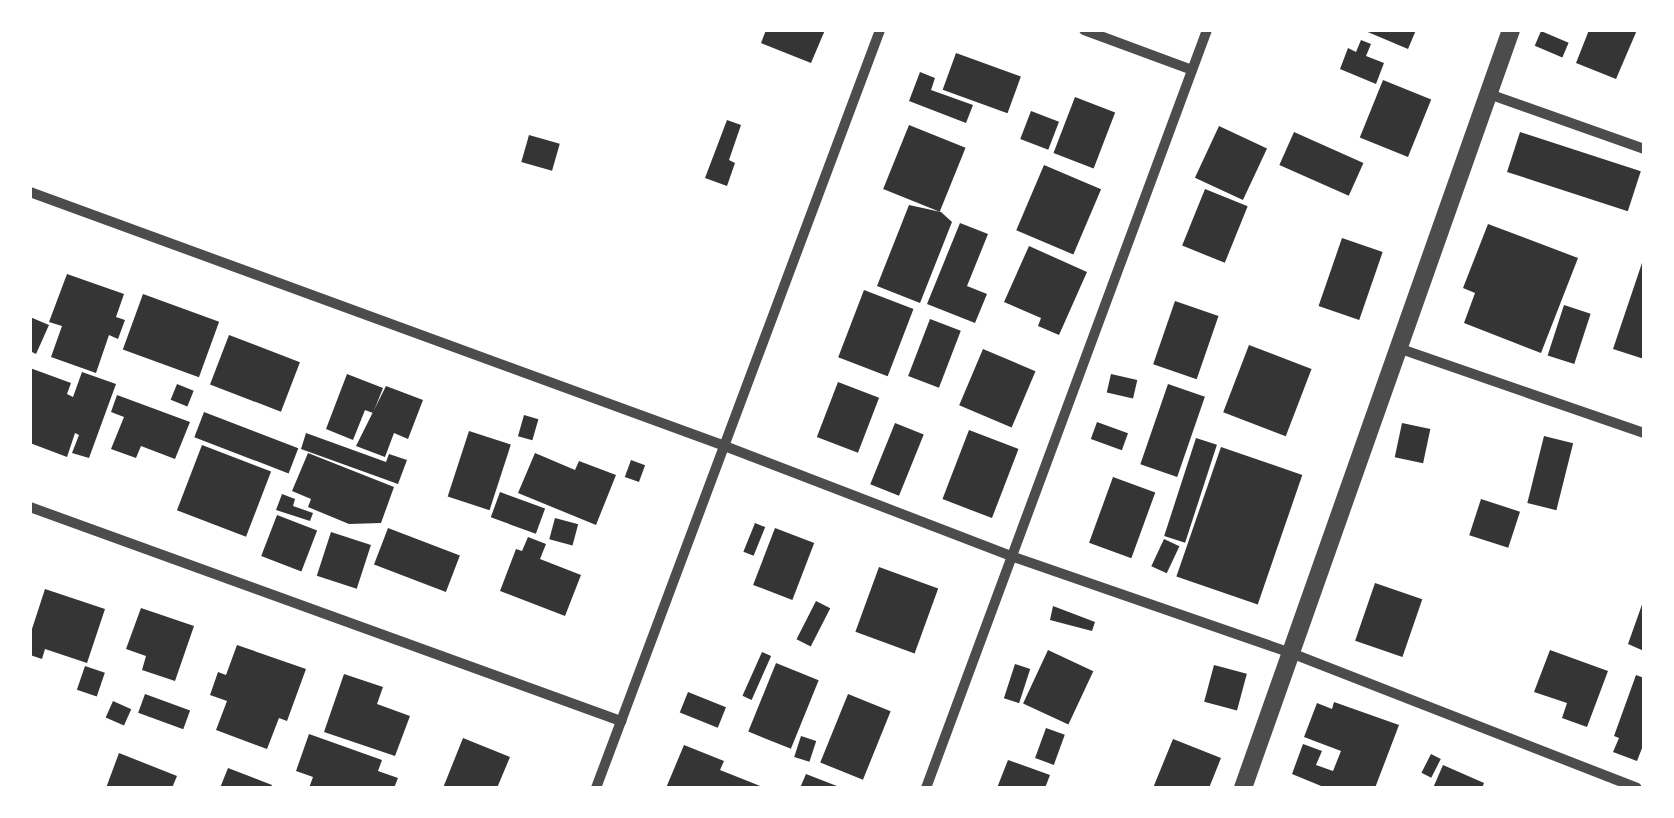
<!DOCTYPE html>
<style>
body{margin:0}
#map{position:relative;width:1674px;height:818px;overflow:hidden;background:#fff;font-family:"DM Sans",sans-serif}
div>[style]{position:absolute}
.building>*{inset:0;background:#353535;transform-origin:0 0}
.minor>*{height:10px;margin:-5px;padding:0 5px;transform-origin:5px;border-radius:5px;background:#4c4c4c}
.tertiary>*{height:18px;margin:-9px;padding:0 9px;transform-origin:9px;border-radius:9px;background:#4c4c4c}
span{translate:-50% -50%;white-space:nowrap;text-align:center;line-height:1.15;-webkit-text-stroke:10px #fff;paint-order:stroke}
.frame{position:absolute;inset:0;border:32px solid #fff;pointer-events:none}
</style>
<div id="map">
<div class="building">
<div style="clip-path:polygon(766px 30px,825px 30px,811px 63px,761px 43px)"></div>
<div style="clip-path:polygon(1363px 30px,1416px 30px,1408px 49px)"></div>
<div style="clip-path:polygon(1589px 30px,1637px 30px,1616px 79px,1576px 63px)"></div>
<div style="left:1541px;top:31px;width:30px;height:16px;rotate:23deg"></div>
<div style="clip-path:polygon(1361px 40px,1371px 44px,1366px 56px,1384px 63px,1376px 84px,1340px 69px,1348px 48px,1356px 52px)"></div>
<div style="left:956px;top:53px;width:69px;height:39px;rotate:20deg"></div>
<div style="clip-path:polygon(920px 72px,935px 78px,931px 90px,973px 105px,966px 123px,909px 101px)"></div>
<div style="left:1383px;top:80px;width:52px;height:62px;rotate:22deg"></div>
<div style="left:1075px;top:97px;width:43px;height:60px;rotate:21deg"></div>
<div style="left:1031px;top:111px;width:30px;height:30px;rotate:21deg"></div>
<div style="clip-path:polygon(727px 120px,741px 125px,729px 160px,735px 163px,727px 186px,705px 178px)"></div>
<div style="left:909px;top:125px;width:61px;height:69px;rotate:22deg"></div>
<div style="left:1219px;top:126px;width:53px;height:57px;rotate:25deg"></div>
<div style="left:1294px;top:132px;width:76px;height:36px;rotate:24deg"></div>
<div style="left:1520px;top:132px;width:127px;height:42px;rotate:18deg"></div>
<div style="left:529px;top:135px;width:32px;height:28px;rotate:16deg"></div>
<div style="left:1044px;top:165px;width:62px;height:71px;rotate:23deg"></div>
<div style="left:1205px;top:189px;width:46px;height:61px;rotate:22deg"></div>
<div style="clip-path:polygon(909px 205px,941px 212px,952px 222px,920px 303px,877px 286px)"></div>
<div style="clip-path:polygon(960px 223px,988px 234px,967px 286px,987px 294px,975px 323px,927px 304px)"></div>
<div style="clip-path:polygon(1488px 224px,1578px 258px,1541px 353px,1464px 323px,1475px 293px,1463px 288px)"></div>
<div style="left:1342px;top:238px;width:43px;height:72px;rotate:19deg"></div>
<div style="clip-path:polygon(1029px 246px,1087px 272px,1059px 335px,1038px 326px,1041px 318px,1004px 302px)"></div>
<div style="clip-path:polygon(1644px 257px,1644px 359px,1613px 349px)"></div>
<div style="clip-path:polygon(67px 274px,124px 294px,116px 317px,125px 320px,118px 339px,109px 335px,96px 373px,51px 357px,62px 326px,49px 322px)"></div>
<div style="left:864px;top:290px;width:53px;height:72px;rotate:21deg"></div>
<div style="left:143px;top:294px;width:81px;height:59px;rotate:20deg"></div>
<div style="left:1175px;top:301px;width:46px;height:67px;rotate:19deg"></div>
<div style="left:1564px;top:305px;width:28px;height:53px;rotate:18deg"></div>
<div style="clip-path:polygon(30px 317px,49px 325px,36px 354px,30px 351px)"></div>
<div style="left:930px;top:319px;width:33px;height:61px;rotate:21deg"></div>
<div style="left:229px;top:335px;width:76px;height:53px;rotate:21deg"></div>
<div style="left:1249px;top:345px;width:67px;height:72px;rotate:21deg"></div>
<div style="left:983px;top:349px;width:57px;height:61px;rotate:23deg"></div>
<div style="clip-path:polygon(30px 368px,71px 383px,67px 394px,73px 397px,82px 372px,116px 384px,89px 458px,72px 453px,79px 435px,75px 433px,67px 457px,30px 443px)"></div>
<div style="clip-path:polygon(347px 374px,383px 388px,373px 413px,365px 410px,353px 440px,326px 429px)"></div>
<div style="left:1111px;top:374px;width:27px;height:19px;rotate:13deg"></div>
<div style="left:838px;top:382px;width:44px;height:59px;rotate:21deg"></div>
<div style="left:177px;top:384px;width:18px;height:17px;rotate:22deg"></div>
<div style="left:1168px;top:384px;width:39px;height:85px;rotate:19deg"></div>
<div style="clip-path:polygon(386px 386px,423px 400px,408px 439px,394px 433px,385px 457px,356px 446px)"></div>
<div style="clip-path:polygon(117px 395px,190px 422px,175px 459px,141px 446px,136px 458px,111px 449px,124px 417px,111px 412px)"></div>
<div style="left:204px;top:412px;width:101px;height:27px;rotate:21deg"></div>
<div style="left:524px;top:415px;width:15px;height:22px;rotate:16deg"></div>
<div style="left:1097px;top:422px;width:33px;height:18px;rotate:20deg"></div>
<div style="left:895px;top:423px;width:31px;height:66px;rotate:22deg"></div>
<div style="left:1402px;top:423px;width:29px;height:35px;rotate:12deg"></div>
<div style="left:969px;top:430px;width:53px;height:74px;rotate:21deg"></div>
<div style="left:469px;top:431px;width:44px;height:69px;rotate:18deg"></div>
<div style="clip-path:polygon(306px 433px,386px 462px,389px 454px,407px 460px,398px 484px,301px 449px)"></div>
<div style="left:1544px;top:436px;width:30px;height:69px;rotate:14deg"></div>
<div style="left:1196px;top:438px;width:22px;height:103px;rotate:18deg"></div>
<div style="left:202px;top:445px;width:74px;height:70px;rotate:21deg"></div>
<div style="left:1221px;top:447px;width:86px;height:137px;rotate:19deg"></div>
<div style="clip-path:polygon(308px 453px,394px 487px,381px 523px,349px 524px,308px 507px,311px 499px,292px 491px)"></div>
<div style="clip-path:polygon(535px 453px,575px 470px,579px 461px,616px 475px,596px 525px,518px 493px)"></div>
<div style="left:631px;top:460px;width:15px;height:18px;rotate:20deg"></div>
<div style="left:1113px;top:477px;width:45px;height:70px;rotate:20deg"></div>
<div style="left:500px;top:492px;width:48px;height:27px;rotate:20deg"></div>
<div style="clip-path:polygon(282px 494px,295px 499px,293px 506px,313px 513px,310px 521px,276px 510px)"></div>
<div style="left:1481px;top:499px;width:41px;height:38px;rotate:18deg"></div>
<div style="left:277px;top:515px;width:43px;height:44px;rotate:21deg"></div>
<div style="left:555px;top:518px;width:24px;height:22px;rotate:15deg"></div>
<div style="left:755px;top:523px;width:11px;height:31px;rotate:22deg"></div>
<div style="left:388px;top:528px;width:77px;height:39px;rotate:21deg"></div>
<div style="left:775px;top:528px;width:42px;height:61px;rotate:21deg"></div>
<div style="left:331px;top:532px;width:42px;height:46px;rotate:18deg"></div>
<div style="clip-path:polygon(528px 537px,546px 544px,540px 559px,581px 575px,565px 616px,500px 591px,516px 549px,522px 551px)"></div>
<div style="left:1164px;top:539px;width:17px;height:30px;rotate:25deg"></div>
<div style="left:879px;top:567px;width:63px;height:69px;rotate:20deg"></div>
<div style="left:1375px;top:583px;width:50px;height:61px;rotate:19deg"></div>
<div style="clip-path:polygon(45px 589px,105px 609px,87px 663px,45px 649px,42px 659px,30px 655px,30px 635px)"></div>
<div style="clip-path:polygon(1644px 599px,1644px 651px,1628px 644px)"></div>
<div style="left:816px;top:601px;width:16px;height:43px;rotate:27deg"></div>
<div style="clip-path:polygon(1053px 606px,1095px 622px,1092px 631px,1050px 620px)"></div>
<div style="clip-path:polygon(141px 608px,194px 626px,175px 681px,142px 670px,146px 656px,126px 649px)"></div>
<div style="clip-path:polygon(237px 645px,306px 669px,287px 721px,279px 718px,267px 749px,216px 730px,227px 701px,210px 695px,218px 672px,226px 675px)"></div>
<div style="left:1048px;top:650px;width:50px;height:59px;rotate:25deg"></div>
<div style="clip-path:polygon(1550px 650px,1608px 671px,1587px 727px,1562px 718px,1567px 703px,1534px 692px)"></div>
<div style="left:762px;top:652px;width:10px;height:48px;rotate:24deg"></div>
<div style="left:776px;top:663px;width:46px;height:74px;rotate:22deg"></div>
<div style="left:1015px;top:664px;width:16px;height:36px;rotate:18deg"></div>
<div style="left:1214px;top:665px;width:34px;height:38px;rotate:15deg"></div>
<div style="left:85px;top:666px;width:21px;height:25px;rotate:19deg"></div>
<div style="clip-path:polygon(344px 674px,383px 687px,377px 704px,410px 716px,395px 756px,324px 732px)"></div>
<div style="clip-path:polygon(1636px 675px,1644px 678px,1644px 743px,1637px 761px,1613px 752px,1619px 738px,1614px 736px)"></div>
<div style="left:688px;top:692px;width:41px;height:22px;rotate:22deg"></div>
<div style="left:145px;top:694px;width:48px;height:20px;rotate:20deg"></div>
<div style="left:848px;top:694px;width:46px;height:74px;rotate:22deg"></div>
<div style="left:113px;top:701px;width:20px;height:18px;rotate:24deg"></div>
<div style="clip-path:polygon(1334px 702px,1399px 725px,1375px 788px,1326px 788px,1292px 774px,1303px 744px,1322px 751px,1316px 765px,1333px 771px,1341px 751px,1304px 737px,1317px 703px,1332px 709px)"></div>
<div style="left:1046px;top:728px;width:20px;height:32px;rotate:20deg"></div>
<div style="clip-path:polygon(309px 734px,382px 760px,378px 771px,398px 778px,394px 788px,309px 788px,313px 777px,296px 771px)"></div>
<div style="left:801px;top:736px;width:16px;height:22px;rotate:18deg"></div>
<div style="clip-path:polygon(463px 738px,510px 757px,497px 788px,443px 788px)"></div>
<div style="clip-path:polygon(1173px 739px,1221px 758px,1209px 788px,1153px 788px)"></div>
<div style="clip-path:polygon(684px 745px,724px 761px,720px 770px,765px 788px,666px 788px)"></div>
<div style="clip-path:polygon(119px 753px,177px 776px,172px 788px,106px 788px)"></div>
<div style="left:1431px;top:754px;width:11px;height:21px;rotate:27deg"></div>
<div style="clip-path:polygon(1008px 760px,1050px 775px,1045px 788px,997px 788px)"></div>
<div style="clip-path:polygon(1443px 765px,1484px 783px,1482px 788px,1433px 788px)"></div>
<div style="clip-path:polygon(228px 768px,272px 785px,271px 788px,220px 788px)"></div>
<div style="clip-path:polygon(806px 774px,842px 788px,800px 788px)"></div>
</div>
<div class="minor">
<div style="left:1084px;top:30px;width:115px;rotate:20.3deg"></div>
<div style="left:1489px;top:94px;width:164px;rotate:19.5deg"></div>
<div style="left:30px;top:192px;width:737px;rotate:20.08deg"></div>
<div style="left:722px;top:445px;width:310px;rotate:21deg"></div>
<div style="left:1011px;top:556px;width:296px;rotate:19.1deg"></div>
<div style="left:1291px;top:653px;width:371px;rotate:21.3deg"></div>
<div style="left:1401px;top:349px;width:257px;rotate:19.1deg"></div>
<div style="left:30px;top:507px;width:629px;rotate:19.91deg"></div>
<div style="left:596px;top:788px;width:809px;rotate:-69.46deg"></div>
<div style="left:926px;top:788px;width:808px;rotate:-69.66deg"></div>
</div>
<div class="tertiary">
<div style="left:1243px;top:788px;width:804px;rotate:-70.53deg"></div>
</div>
<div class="frame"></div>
</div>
